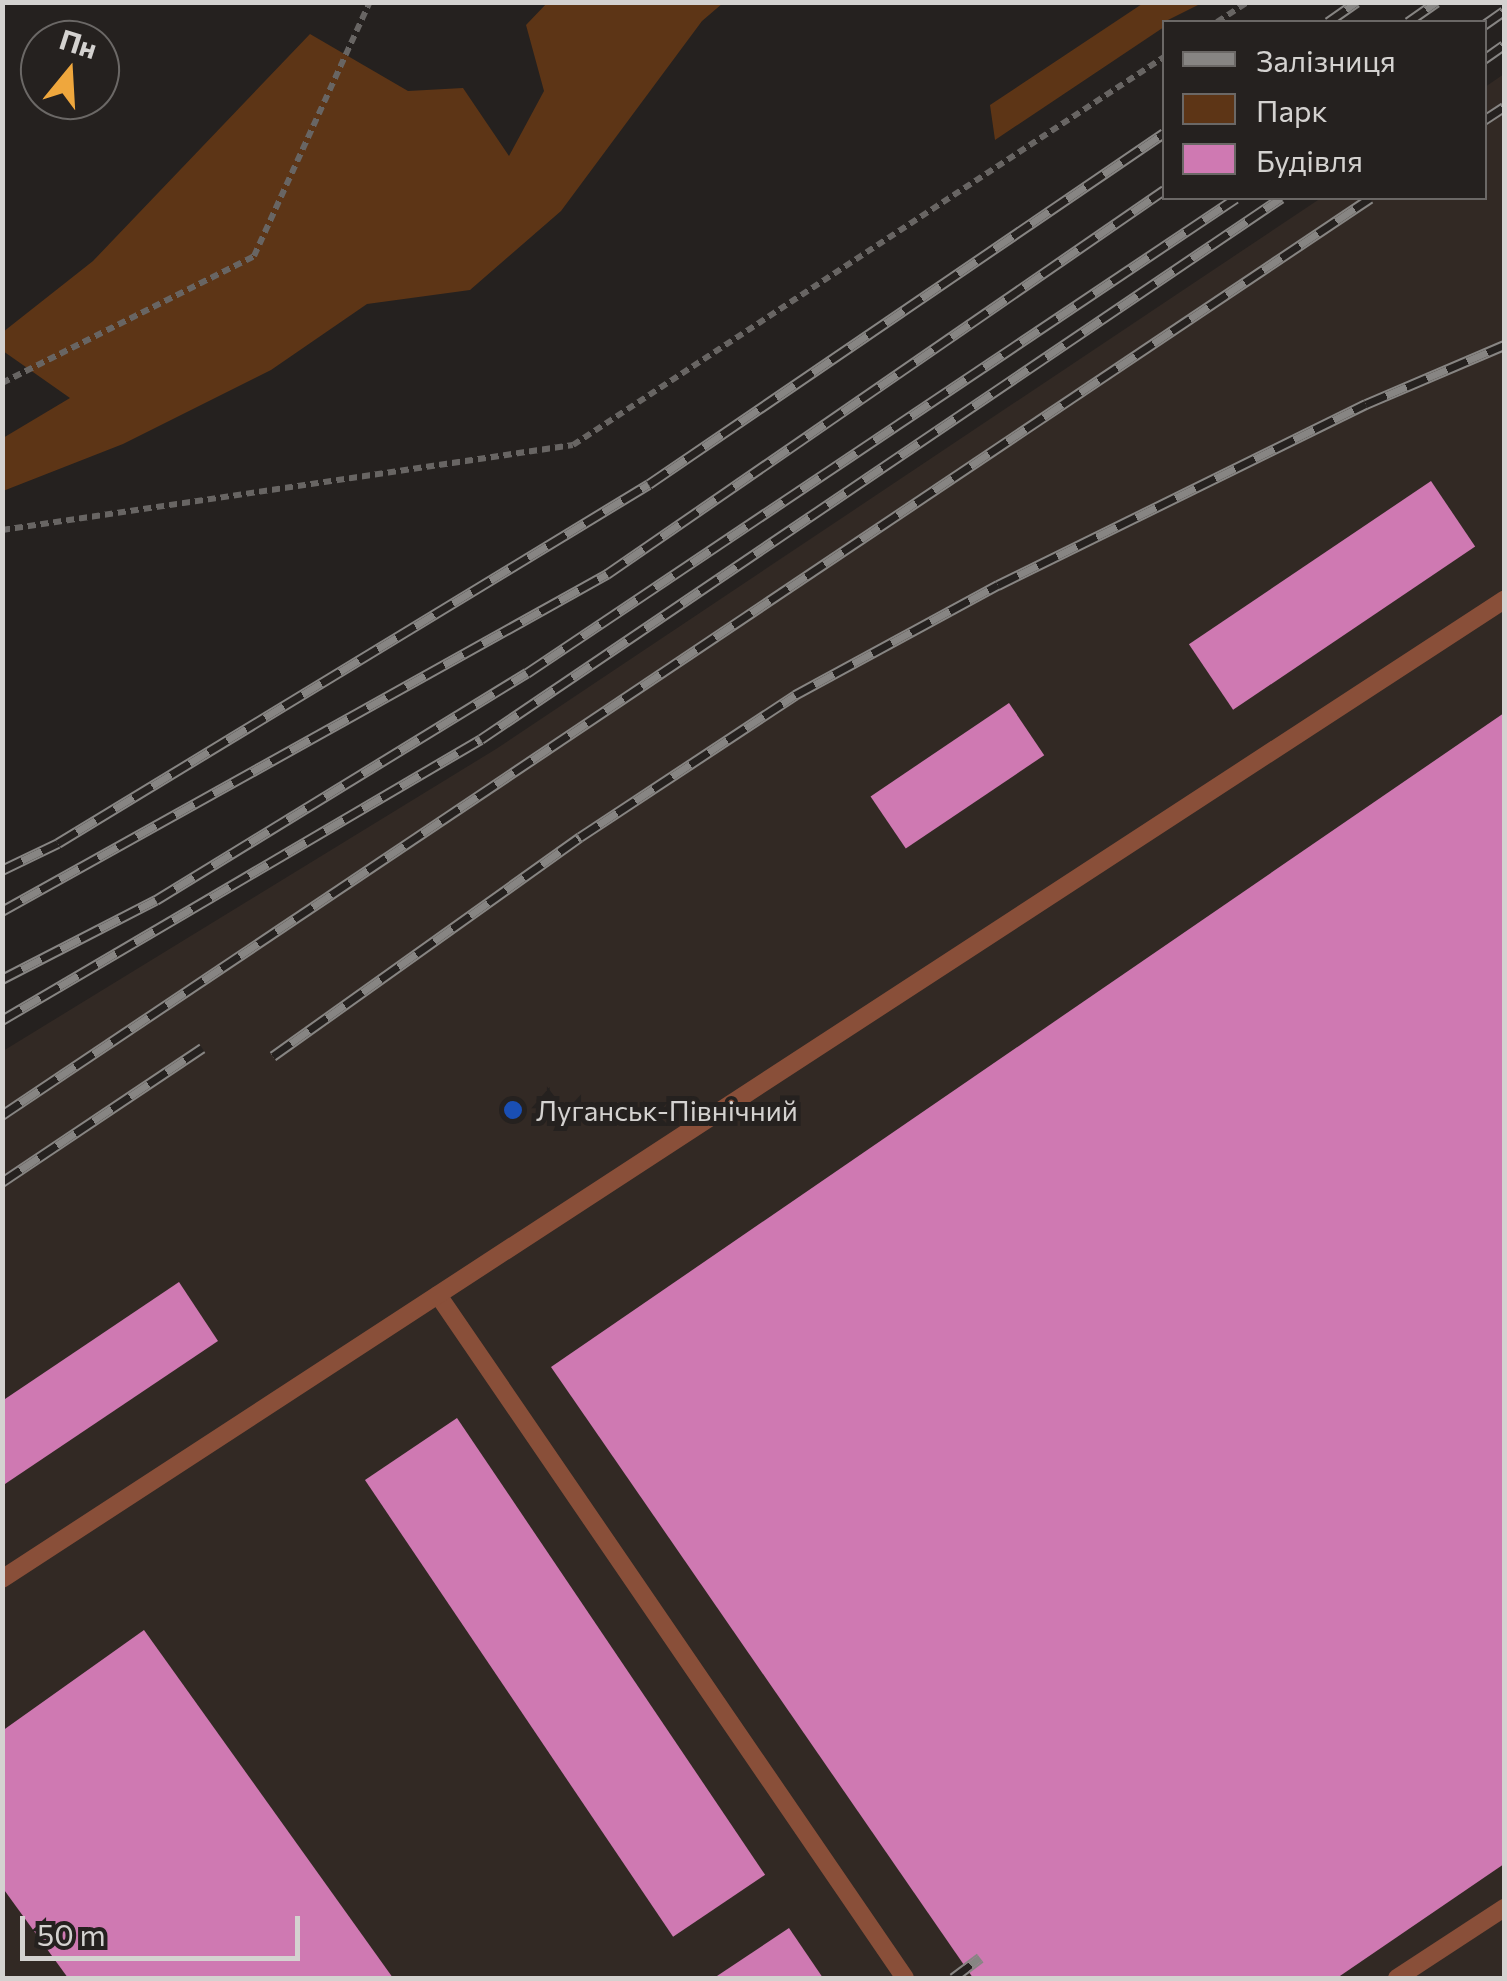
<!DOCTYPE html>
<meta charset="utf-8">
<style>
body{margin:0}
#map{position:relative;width:1507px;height:1981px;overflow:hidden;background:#25211f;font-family:Commissioner,sans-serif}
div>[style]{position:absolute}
.built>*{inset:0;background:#322924}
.green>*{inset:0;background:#5d3516}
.building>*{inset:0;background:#cf79b2;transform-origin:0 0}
.path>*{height:6px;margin-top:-3px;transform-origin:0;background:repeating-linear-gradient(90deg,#686563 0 8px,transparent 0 13px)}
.service>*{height:18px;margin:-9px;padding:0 9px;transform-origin:9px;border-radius:9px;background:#894f39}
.rail>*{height:11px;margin-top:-5.5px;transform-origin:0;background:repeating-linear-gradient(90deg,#25211f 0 22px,#878583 0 44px);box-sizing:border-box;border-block:2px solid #878583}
.dots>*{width:28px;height:28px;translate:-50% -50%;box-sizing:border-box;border:5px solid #25211f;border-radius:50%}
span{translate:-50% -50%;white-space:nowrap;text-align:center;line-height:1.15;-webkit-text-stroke:10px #25211f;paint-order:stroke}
.poi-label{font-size:28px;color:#d4d2d0}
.left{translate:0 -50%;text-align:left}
.frame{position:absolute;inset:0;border:5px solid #d4d2d0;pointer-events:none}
.legend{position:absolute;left:1162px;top:20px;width:325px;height:180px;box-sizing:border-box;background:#25211f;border:2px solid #6b6866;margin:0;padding:12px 18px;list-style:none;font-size:30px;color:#d4d2d0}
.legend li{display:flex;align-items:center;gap:20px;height:50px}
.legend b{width:50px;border:2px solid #6b6866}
.north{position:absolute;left:20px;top:20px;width:100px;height:100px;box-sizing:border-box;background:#25211f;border:2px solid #6b6866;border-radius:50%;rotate:18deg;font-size:28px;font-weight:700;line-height:40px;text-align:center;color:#d4d2d0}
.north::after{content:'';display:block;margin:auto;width:35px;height:45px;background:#efa73d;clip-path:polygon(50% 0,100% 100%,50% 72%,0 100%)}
.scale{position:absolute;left:20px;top:1916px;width:280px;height:45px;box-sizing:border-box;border:5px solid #d4d2d0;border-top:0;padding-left:12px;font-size:30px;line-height:35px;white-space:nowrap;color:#d4d2d0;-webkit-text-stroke:8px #25211f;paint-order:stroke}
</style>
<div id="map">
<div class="built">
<div style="clip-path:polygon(1504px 74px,1504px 1978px,3px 1978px,3px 1051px,496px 749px,1321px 198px,1484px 198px,1485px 87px)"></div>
</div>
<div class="green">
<div style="clip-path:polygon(548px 2px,723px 3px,702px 21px,561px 211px,470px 290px,367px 304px,271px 370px,123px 444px,3px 491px,3px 438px,70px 398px,3px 351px,3px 332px,93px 261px,310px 34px,408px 91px,463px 88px,509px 156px,544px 91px,526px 25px)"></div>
<div style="clip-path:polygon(1145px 2px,1202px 3px,1164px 22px,1164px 27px,995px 140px,990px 105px)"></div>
</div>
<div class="building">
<div style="left:1431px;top:481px;width:79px;height:292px;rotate:56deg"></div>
<div style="left:1009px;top:703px;width:63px;height:167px;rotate:56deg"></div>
<div style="clip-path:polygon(1504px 713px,1504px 1864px,1337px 1978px,973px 1978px,551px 1367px)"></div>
<div style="clip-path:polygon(179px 1282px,218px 1341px,2px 1486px,2px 1401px)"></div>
<div style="left:457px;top:1418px;width:551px;height:111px;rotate:56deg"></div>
<div style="clip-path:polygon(144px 1630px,393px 1978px,68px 1978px,2px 1887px,2px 1731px)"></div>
<div style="clip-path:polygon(789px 1928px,823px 1978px,714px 1978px)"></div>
</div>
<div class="path">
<div style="left:1217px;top:22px;width:37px;rotate:-33deg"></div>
<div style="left:2px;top:383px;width:282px;rotate:-26.7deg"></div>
<div style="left:254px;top:256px;width:279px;rotate:-65.5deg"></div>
<div style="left:2px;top:530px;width:577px;rotate:-8.47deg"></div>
<div style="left:573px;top:445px;width:707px;rotate:-33.29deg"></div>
</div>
<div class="service">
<div style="left:438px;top:1295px;width:827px;rotate:55.64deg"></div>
<div style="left:2px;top:1579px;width:1793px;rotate:-33.1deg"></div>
<div style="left:1397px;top:1978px;width:128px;rotate:-33.2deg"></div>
</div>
<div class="rail">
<div style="left:1328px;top:22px;width:35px;rotate:-35deg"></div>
<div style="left:1408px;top:22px;width:35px;rotate:-35deg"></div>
<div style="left:1484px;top:25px;width:24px;rotate:-35deg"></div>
<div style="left:1484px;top:59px;width:24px;rotate:-35deg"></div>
<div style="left:1484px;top:120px;width:24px;rotate:-33deg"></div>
<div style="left:2px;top:870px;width:62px;rotate:-25.7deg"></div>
<div style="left:58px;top:843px;width:691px;rotate:-31.28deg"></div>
<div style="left:649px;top:484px;width:623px;rotate:-34.28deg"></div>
<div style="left:2px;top:911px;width:693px;rotate:-29.12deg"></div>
<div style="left:607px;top:574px;width:677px;rotate:-34.58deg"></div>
<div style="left:2px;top:979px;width:173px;rotate:-27.2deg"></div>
<div style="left:156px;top:900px;width:435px;rotate:-31.5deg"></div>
<div style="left:527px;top:673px;width:853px;rotate:-33.82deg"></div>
<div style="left:2px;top:1020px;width:555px;rotate:-30.4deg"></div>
<div style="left:481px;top:739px;width:966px;rotate:-34.07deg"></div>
<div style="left:273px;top:1056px;width:377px;rotate:-35.5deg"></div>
<div style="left:580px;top:837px;width:258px;rotate:-33.4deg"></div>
<div style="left:795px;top:695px;width:231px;rotate:-28.5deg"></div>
<div style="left:998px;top:585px;width:410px;rotate:-26.2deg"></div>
<div style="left:1366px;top:404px;width:150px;rotate:-23.1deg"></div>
<div style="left:2px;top:1115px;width:1647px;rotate:-33.83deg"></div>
<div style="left:2px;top:1182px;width:241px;rotate:-33.8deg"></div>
<div style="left:953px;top:1978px;width:34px;rotate:-37deg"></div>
</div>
<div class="dots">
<div style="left:513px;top:1110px;background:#1a4fb4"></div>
</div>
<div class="poi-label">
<span class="left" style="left:536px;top:1110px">Луганськ-Північний</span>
</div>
<div class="frame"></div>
<ul class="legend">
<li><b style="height:12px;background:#878583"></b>Залізниця</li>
<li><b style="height:28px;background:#5d3516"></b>Парк</li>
<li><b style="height:28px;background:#cf79b2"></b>Будівля</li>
</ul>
<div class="north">Пн</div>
<div class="scale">50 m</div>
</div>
